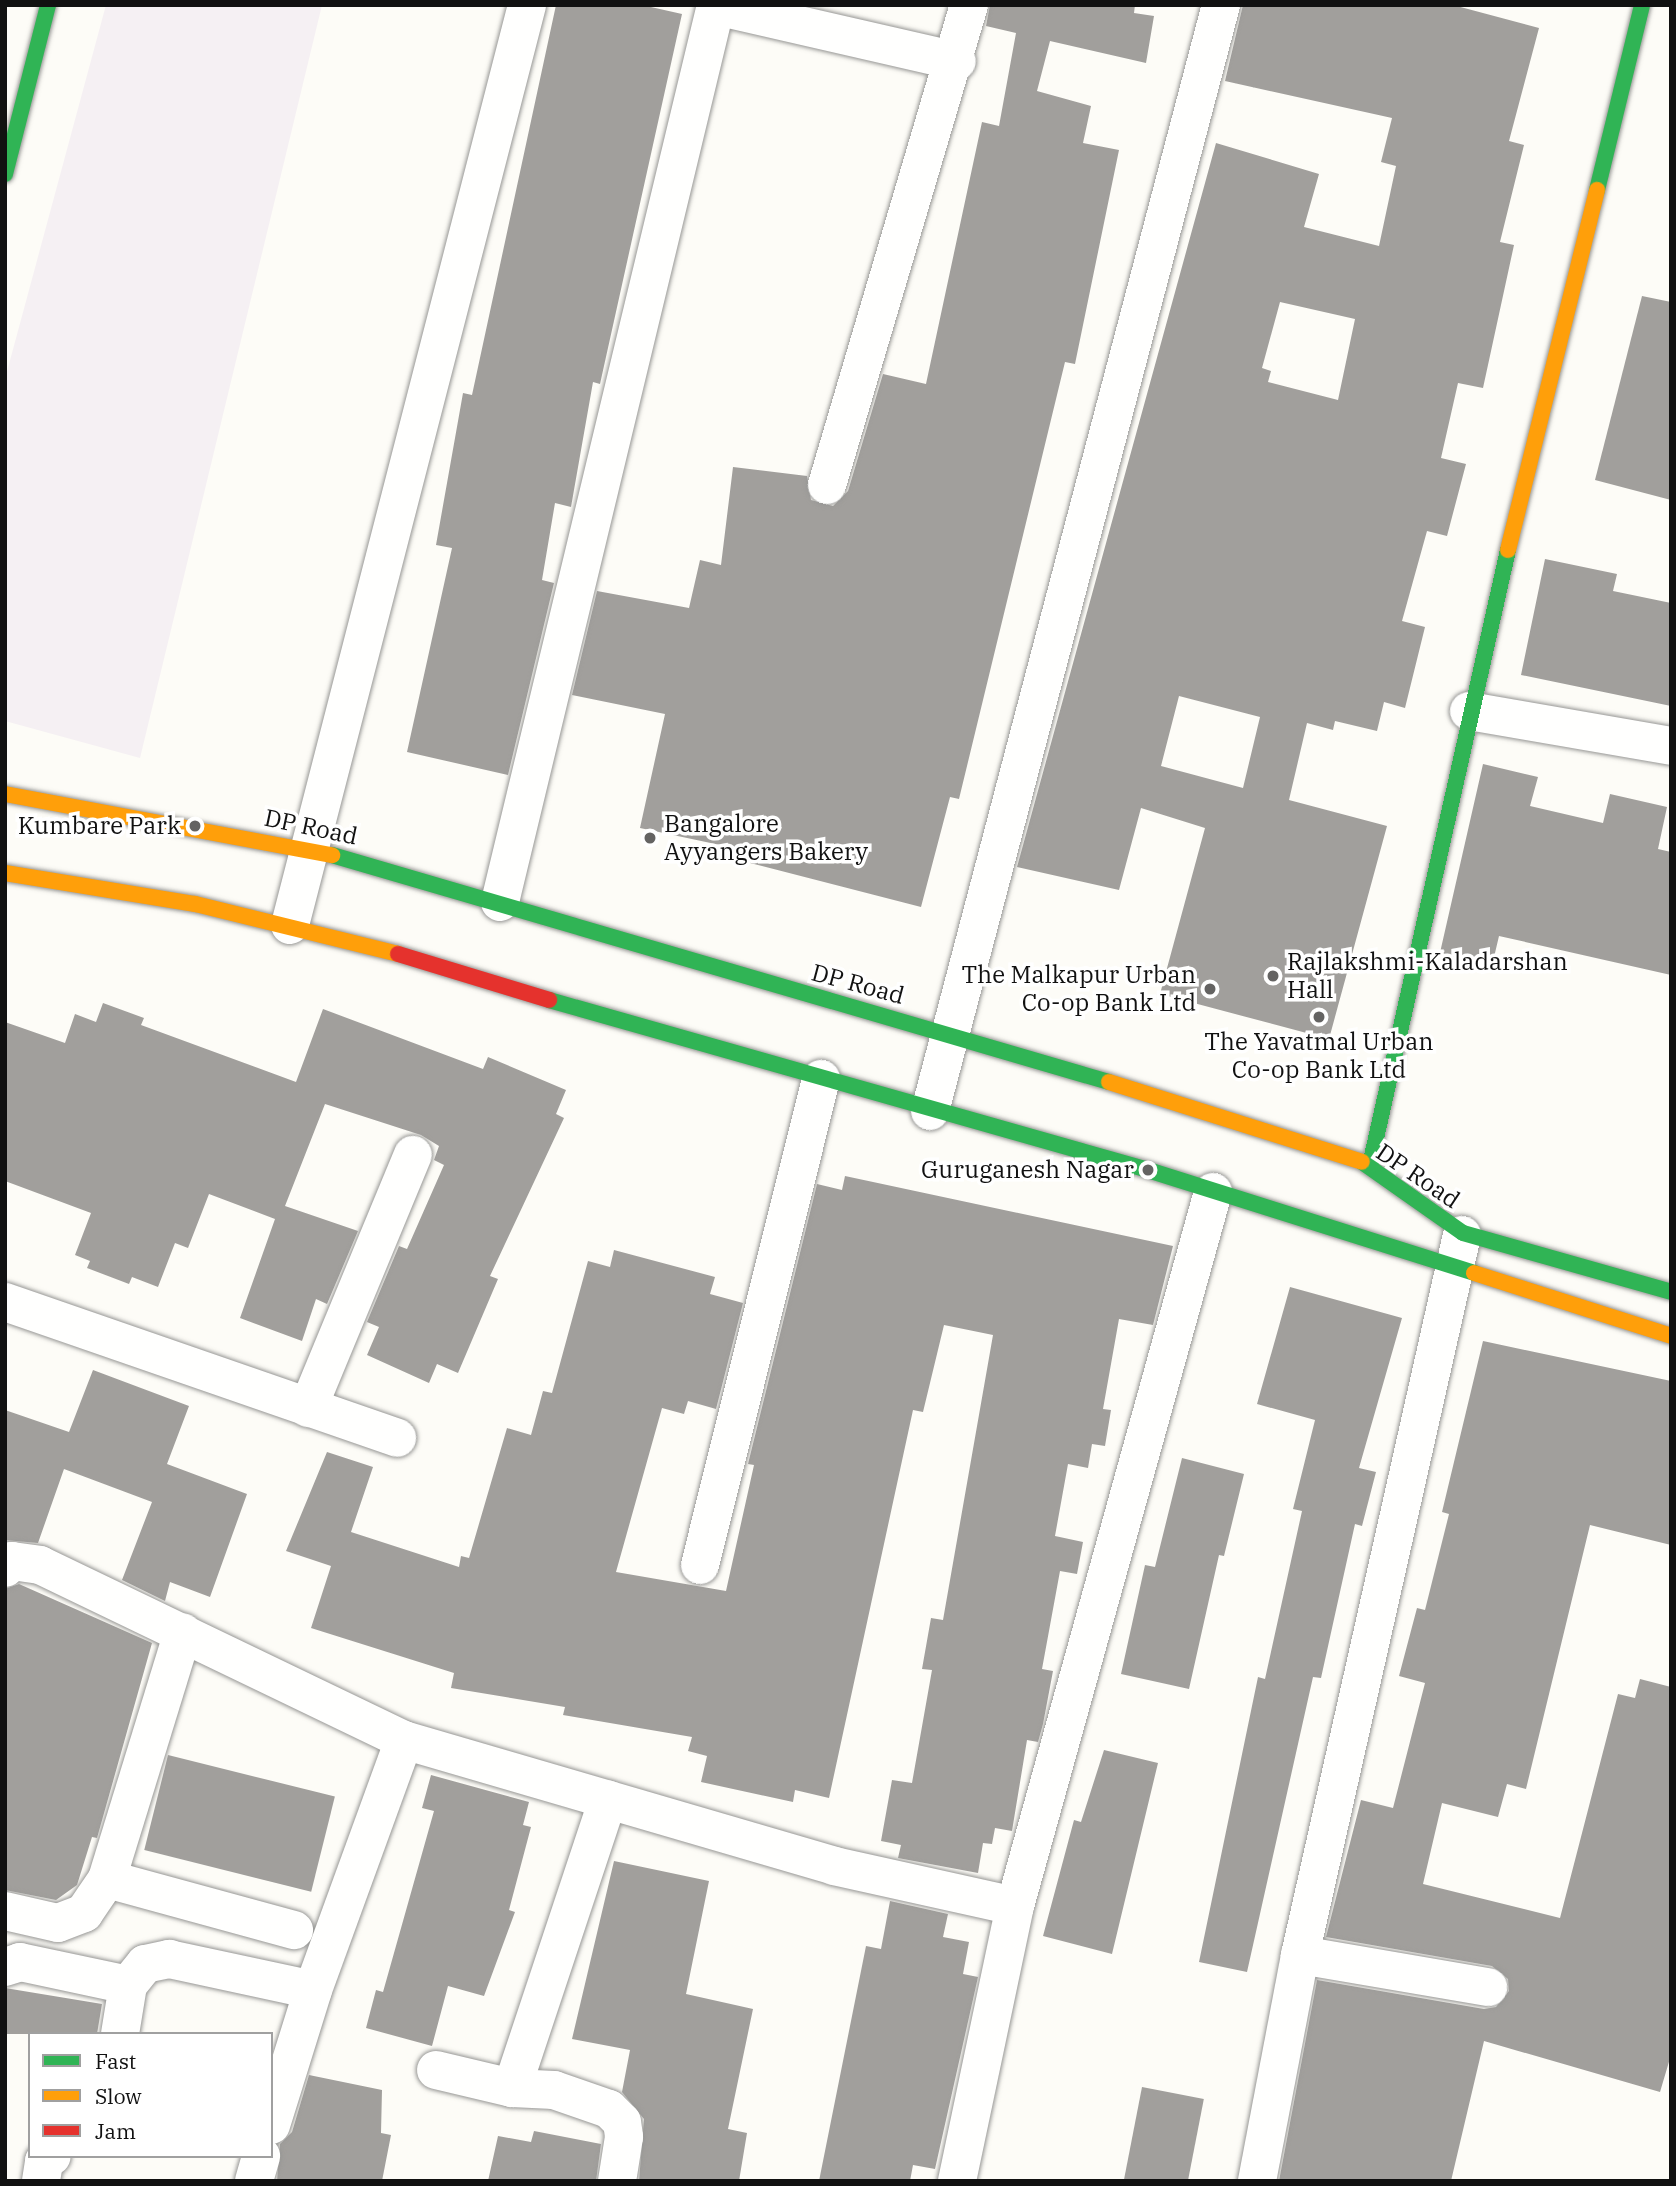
<!DOCTYPE html>
<style>
body{margin:0}
#map{position:relative;width:1676px;height:2186px;overflow:hidden;background:#fdfcf7;font-family:"IBM Plex Serif",serif}
div>[style]{position:absolute}
.industrial>*{inset:0;background:#f5f0f3}
.building>*{inset:0;background:#a19f9c;transform-origin:0 0}
.roads{filter:drop-shadow(0 0 2px #979795) drop-shadow(0 0 2px #979795)}
.street>*{height:38px;margin:-19px;padding:0 19px;transform-origin:19px;border-radius:19px;background:#fffffe}
.fast>*{height:16px;margin:-8px;padding:0 8px;transform-origin:8px;border-radius:8px;background:#30b455}
.slow>*{height:16px;margin:-8px;padding:0 8px;transform-origin:8px;border-radius:8px;background:#ff9f0a}
.jam>*{height:16px;margin:-8px;padding:0 8px;transform-origin:8px;border-radius:8px;background:#e5322d}
.dots>*{width:19px;height:19px;translate:-50% -50%;box-sizing:border-box;border:4px solid #fff;border-radius:50%}
span{translate:-50% -50%;white-space:nowrap;text-align:center;line-height:1.15;-webkit-text-stroke:7px #fff;paint-order:stroke}
.poi-label{font-size:24px;color:#111}
.left{translate:0 -50%;text-align:left}
.right{translate:-100% -50%;text-align:right}
.street-label{font-size:24px;color:#111}
.frame{position:absolute;inset:0;border:7px solid #111;pointer-events:none}
.legend{position:absolute;left:28px;top:2032px;width:245px;height:126px;box-sizing:border-box;background:#fff;border:2px solid #a0a0a0;margin:0;padding:9px 12px;list-style:none;font-size:21px;color:#111}
.legend li{display:flex;align-items:center;gap:14px;height:35px}
.legend b{width:35px;border:2px solid #a0a0a0}
</style>
<div id="map">
<div class="industrial">
<div style="clip-path:polygon(106px 5px,322px 5px,140px 758px,5px 721px,5px 379px)"></div>
</div>
<div class="building">
<div style="clip-path:polygon(556px 5px,642px 5px,682px 14px,600px 384px,593px 382px,571px 507px,555px 503px,542px 580px,554px 583px,508px 775px,407px 752px,452px 548px,436px 545px,463px 393px,472px 395px)"></div>
<div style="clip-path:polygon(990px 5px,1135px 5px,1134px 13px,1154px 16px,1146px 63px,1050px 41px,1037px 91px,1091px 106px,1083px 143px,1119px 150px,1075px 364px,1065px 362px,959px 799px,950px 797px,921px 907px,750px 863px,753px 852px,640px 828px,665px 714px,572px 695px,597px 591px,689px 608px,700px 560px,721px 565px,733px 467px,807px 476px,811px 500px,833px 506px,848px 491px,883px 374px,926px 384px,982px 122px,999px 126px,1016px 33px,986px 26px)"></div>
<div style="clip-path:polygon(evenodd,1243px 5px,1453px 5px,1539px 28px,1509px 141px,1524px 145px,1500px 242px,1514px 245px,1483px 388px,1458px 383px,1441px 458px,1466px 464px,1447px 536px,1427px 531px,1402px 621px,1425px 627px,1405px 708px,1384px 702px,1377px 731px,1335px 721px,1333px 730px,1307px 723px,1289px 800px,1387px 826px,1329px 1039px,1160px 994px,1205px 828px,1141px 808px,1119px 890px,1017px 867px,1216px 143px,1319px 174px,1304px 227px,1379px 246px,1396px 166px,1381px 162px,1392px 118px,1225px 81px,1243px 5px,1280px 302px,1355px 319px,1338px 400px,1268px 382px,1271px 371px,1262px 368px,1280px 302px,1243px 5px,1179px 696px,1260px 717px,1243px 788px,1161px 766px,1179px 696px)"></div>
<div style="clip-path:polygon(1642px 296px,1671px 302px,1671px 500px,1595px 480px)"></div>
<div style="clip-path:polygon(1545px 559px,1617px 574px,1613px 591px,1671px 603px,1671px 706px,1521px 675px)"></div>
<div style="clip-path:polygon(1483px 764px,1538px 777px,1530px 806px,1603px 823px,1610px 794px,1667px 807px,1658px 849px,1671px 852px,1671px 975px,1499px 936px,1491px 970px,1439px 957px)"></div>
<div style="clip-path:polygon(103px 1003px,144px 1018px,141px 1025px,296px 1082px,323px 1009px,483px 1069px,488px 1057px,566px 1090px,556px 1114px,564px 1118px,490px 1276px,498px 1279px,458px 1373px,437px 1364px,429px 1383px,367px 1355px,379px 1327px,367px 1322px,399px 1246px,407px 1249px,444px 1165px,434px 1160px,439px 1146px,421px 1135px,325px 1104px,285px 1206px,358px 1231px,327px 1304px,316px 1299px,302px 1341px,240px 1318px,275px 1219px,209px 1194px,188px 1248px,175px 1243px,158px 1287px,132px 1277px,129px 1284px,87px 1268px,90px 1261px,75px 1255px,91px 1213px,5px 1181px,5px 1022px,65px 1043px,75px 1014px,96px 1022px)"></div>
<div style="clip-path:polygon(845px 1176px,1173px 1246px,1153px 1325px,1119px 1319px,1103px 1409px,1111px 1410px,1105px 1446px,1092px 1444px,1088px 1468px,1068px 1464px,1055px 1536px,1083px 1542px,1077px 1574px,1060px 1571px,1042px 1669px,1053px 1671px,1043px 1724px,1038px 1742px,1027px 1740px,1012px 1831px,995px 1828px,992px 1844px,983px 1843px,978px 1873px,898px 1858px,901px 1845px,881px 1841px,892px 1780px,912px 1783px,932px 1670px,922px 1669px,931px 1618px,943px 1620px,993px 1335px,944px 1325px,923px 1412px,913px 1410px,829px 1798px,795px 1790px,793px 1802px,701px 1782px,707px 1756px,688px 1751px,692px 1737px,563px 1715px,565px 1707px,451px 1688px,454px 1673px,311px 1628px,331px 1566px,286px 1551px,327px 1452px,373px 1467px,351px 1532px,459px 1567px,461px 1556px,469px 1558px,507px 1428px,531px 1435px,543px 1391px,552px 1393px,588px 1261px,610px 1267px,614px 1250px,715px 1277px,710px 1294px,743px 1303px,716px 1409px,688px 1401px,684px 1414px,662px 1408px,616px 1572px,726px 1591px,754px 1465px,748px 1464px,817px 1184px,842px 1190px)"></div>
<div style="clip-path:polygon(1290px 1287px,1402px 1318px,1359px 1468px,1376px 1472px,1362px 1526px,1355px 1524px,1321px 1678px,1313px 1677px,1247px 1972px,1199px 1962px,1258px 1677px,1265px 1679px,1302px 1511px,1293px 1509px,1315px 1420px,1257px 1404px)"></div>
<div style="clip-path:polygon(1483px 1341px,1671px 1381px,1671px 1545px,1590px 1525px,1526px 1789px,1507px 1784px,1498px 1817px,1442px 1803px,1423px 1884px,1560px 1918px,1618px 1694px,1635px 1698px,1640px 1679px,1671px 1687px,1671px 2055px,1660px 2092px,1484px 2041px,1451px 2181px,1279px 2181px,1317px 1980px,1484px 2009px,1496px 2007px,1509px 1991px,1508px 1979px,1492px 1966px,1326px 1937px,1361px 1800px,1393px 1808px,1425px 1683px,1399px 1676px,1417px 1608px,1425px 1610px,1449px 1514px,1442px 1512px)"></div>
<div style="clip-path:polygon(93px 1370px,189px 1406px,167px 1464px,247px 1494px,210px 1597px,170px 1582px,165px 1601px,122px 1580px,152px 1502px,64px 1469px,38px 1543px,5px 1540px,5px 1410px,69px 1432px)"></div>
<div style="clip-path:polygon(1182px 1458px,1244px 1474px,1224px 1556px,1219px 1555px,1189px 1689px,1121px 1674px,1145px 1565px,1155px 1567px)"></div>
<div style="clip-path:polygon(19px 1584px,152px 1643px,97px 1838px,92px 1837px,77px 1885px,56px 1900px,5px 1890px,5px 1589px)"></div>
<div style="clip-path:polygon(1104px 1750px,1158px 1763px,1112px 1954px,1043px 1936px,1074px 1820px,1081px 1822px)"></div>
<div style="left:168px;top:1755px;width:172px;height:98px;rotate:14deg"></div>
<div style="clip-path:polygon(431px 1775px,529px 1802px,523px 1825px,531px 1827px,509px 1910px,515px 1912px,484px 1996px,448px 1986px,432px 2046px,366px 2028px,376px 1990px,383px 1992px,434px 1811px,422px 1808px)"></div>
<div style="clip-path:polygon(614px 1861px,709px 1881px,686px 1994px,753px 2009px,728px 2129px,747px 2133px,739px 2181px,639px 2181px,644px 2119px,622px 2092px,630px 2050px,572px 2039px)"></div>
<div style="clip-path:polygon(890px 1901px,948px 1914px,943px 1937px,969px 1942px,963px 1974px,978px 1977px,935px 2169px,913px 2165px,910px 2181px,819px 2181px,866px 1946px,881px 1949px)"></div>
<div style="clip-path:polygon(5px 1988px,102px 2004px,97px 2034px,5px 2034px)"></div>
<div style="clip-path:polygon(309px 2075px,382px 2090px,381px 2133px,391px 2135px,382px 2181px,277px 2181px,280px 2144px,292px 2132px)"></div>
<div style="left:1142px;top:2087px;width:63px;height:96px;rotate:11deg"></div>
<div style="clip-path:polygon(534px 2131px,601px 2144px,596px 2181px,488px 2181px,498px 2136px,531px 2142px)"></div>
</div>
<div class="roads">
<div class="street">
<div style="left:716px;top:6px;width:247px;rotate:12.9deg"></div>
<div style="left:827px;top:485px;width:501px;rotate:-73.52deg"></div>
<div style="left:1469px;top:711px;width:205px;rotate:9.8deg"></div>
<div style="left:500px;top:902px;width:923px;rotate:-76.46deg"></div>
<div style="left:290px;top:925px;width:950px;rotate:-75.55deg"></div>
<div style="left:930px;top:1111px;width:1144px;rotate:-75.26deg"></div>
<div style="left:5px;top:1302px;width:415px;rotate:19.1deg"></div>
<div style="left:308px;top:1408px;width:274px;rotate:-67.5deg"></div>
<div style="left:700px;top:1565px;width:501px;rotate:-76.02deg"></div>
<div style="left:5px;top:1568px;width:10px;rotate:-45deg"></div>
<div style="left:12px;top:1561px;width:28px;rotate:8deg"></div>
<div style="left:40px;top:1565px;width:404px;rotate:25.7deg"></div>
<div style="left:404px;top:1740px;width:448px;rotate:16.3deg"></div>
<div style="left:834px;top:1866px;width:185px;rotate:12.5deg"></div>
<div style="left:107px;top:1879px;width:194px;rotate:15.3deg"></div>
<div style="left:5px;top:1911px;width:54px;rotate:12.8deg"></div>
<div style="left:58px;top:1923px;width:28px;rotate:-21deg"></div>
<div style="left:84px;top:1913px;width:41px;rotate:-55.9deg"></div>
<div style="left:107px;top:1879px;width:258px;rotate:-72.9deg"></div>
<div style="left:1300px;top:1955px;width:191px;rotate:9.7deg"></div>
<div style="left:5px;top:1967px;width:16px;rotate:-18deg"></div>
<div style="left:20px;top:1962px;width:110px;rotate:12deg"></div>
<div style="left:120px;top:2034px;width:50px;rotate:-80.7deg"></div>
<div style="left:128px;top:1985px;width:27px;rotate:-51deg"></div>
<div style="left:145px;top:1964px;width:25px;rotate:-12deg"></div>
<div style="left:169px;top:1959px;width:147px;rotate:12.1deg"></div>
<div style="left:436px;top:2070px;width:78px;rotate:13.3deg"></div>
<div style="left:512px;top:2088px;width:42px;rotate:2.7deg"></div>
<div style="left:554px;top:2090px;width:58px;rotate:19.1deg"></div>
<div style="left:609px;top:2109px;width:18px;rotate:45deg"></div>
<div style="left:622px;top:2122px;width:15px;rotate:82deg"></div>
<div style="left:624px;top:2137px;width:45px;rotate:99deg"></div>
<div style="left:512px;top:2088px;width:304px;rotate:-71.6deg"></div>
<div style="left:271px;top:2125px;width:141px;rotate:-72.7deg"></div>
<div style="left:313px;top:1990px;width:266px;rotate:-70deg"></div>
<div style="left:41px;top:2181px;width:20px;rotate:-81deg"></div>
<div style="left:44px;top:2161px;width:9px;rotate:-32deg"></div>
<div style="left:254px;top:2181px;width:26px;rotate:-74deg"></div>
<div style="left:957px;top:2181px;width:281px;rotate:-78.1deg"></div>
<div style="left:1015px;top:1906px;width:741px;rotate:-74.5deg"></div>
<div style="left:1257px;top:2181px;width:230px;rotate:-79.2deg"></div>
<div style="left:1300px;top:1955px;width:738px;rotate:-77.32deg"></div>
</div>
<div class="fast">
<div style="left:5px;top:174px;width:174px;rotate:-75.7deg"></div>
<div style="left:1597px;top:190px;width:190px;rotate:-76.3deg"></div>
<div style="left:332px;top:855px;width:809px;rotate:16.29deg"></div>
<div style="left:549px;top:1000px;width:623px;rotate:15.84deg"></div>
<div style="left:1148px;top:1170px;width:342px;rotate:17.5deg"></div>
<div style="left:1362px;top:1162px;width:123px;rotate:35.1deg"></div>
<div style="left:1463px;top:1233px;width:216px;rotate:15.8deg"></div>
<div style="left:1370px;top:1165px;width:630px;rotate:-77.35deg"></div>
</div>
<div class="slow">
<div style="left:1508px;top:550px;width:371px;rotate:-76.1deg"></div>
<div style="left:5px;top:794px;width:333px;rotate:10.6deg"></div>
<div style="left:5px;top:873px;width:193px;rotate:9.3deg"></div>
<div style="left:195px;top:904px;width:209px;rotate:13.8deg"></div>
<div style="left:1109px;top:1082px;width:265px;rotate:17.5deg"></div>
<div style="left:1474px;top:1273px;width:207px;rotate:17.7deg"></div>
</div>
<div class="jam">
<div style="left:398px;top:954px;width:158px;rotate:16.9deg"></div>
</div>
</div>
<div class="dots">
<div style="left:195px;top:826px;background:#646362"></div>
<div style="left:650px;top:838px;background:#646362"></div>
<div style="left:1273px;top:976px;background:#646362"></div>
<div style="left:1210px;top:989px;background:#646362"></div>
<div style="left:1319px;top:1017px;background:#646362"></div>
<div style="left:1148px;top:1170px;background:#646362"></div>
</div>
<div class="poi-label">
<span class="left" style="left:664px;top:838px">Bangalore<br>Ayyangers Bakery</span>
<span class="right" style="left:181px;top:826px">Kumbare Park</span>
<span class="left" style="left:1287px;top:976px">Rajlakshmi-Kaladarshan<br>Hall</span>
<span class="right" style="left:1196px;top:989px">The Malkapur Urban<br>Co-op Bank Ltd</span>
<span style="left:1319px;top:1056px">The Yavatmal Urban<br>Co-op Bank Ltd</span>
<span class="right" style="left:1134px;top:1170px">Guruganesh Nagar</span>
</div>
<div class="street-label">
<span style="left:311px;top:827px;rotate:12deg">DP Road</span>
<span style="left:858px;top:984px;rotate:15deg">DP Road</span>
<span style="left:1418px;top:1176px;rotate:34deg">DP Road</span>
</div>
<div class="frame"></div>
<ul class="legend">
<li><b style="height:9px;background:#30b455"></b>Fast</li>
<li><b style="height:9px;background:#ff9f0a"></b>Slow</li>
<li><b style="height:9px;background:#e5322d"></b>Jam</li>
</ul>
</div>
